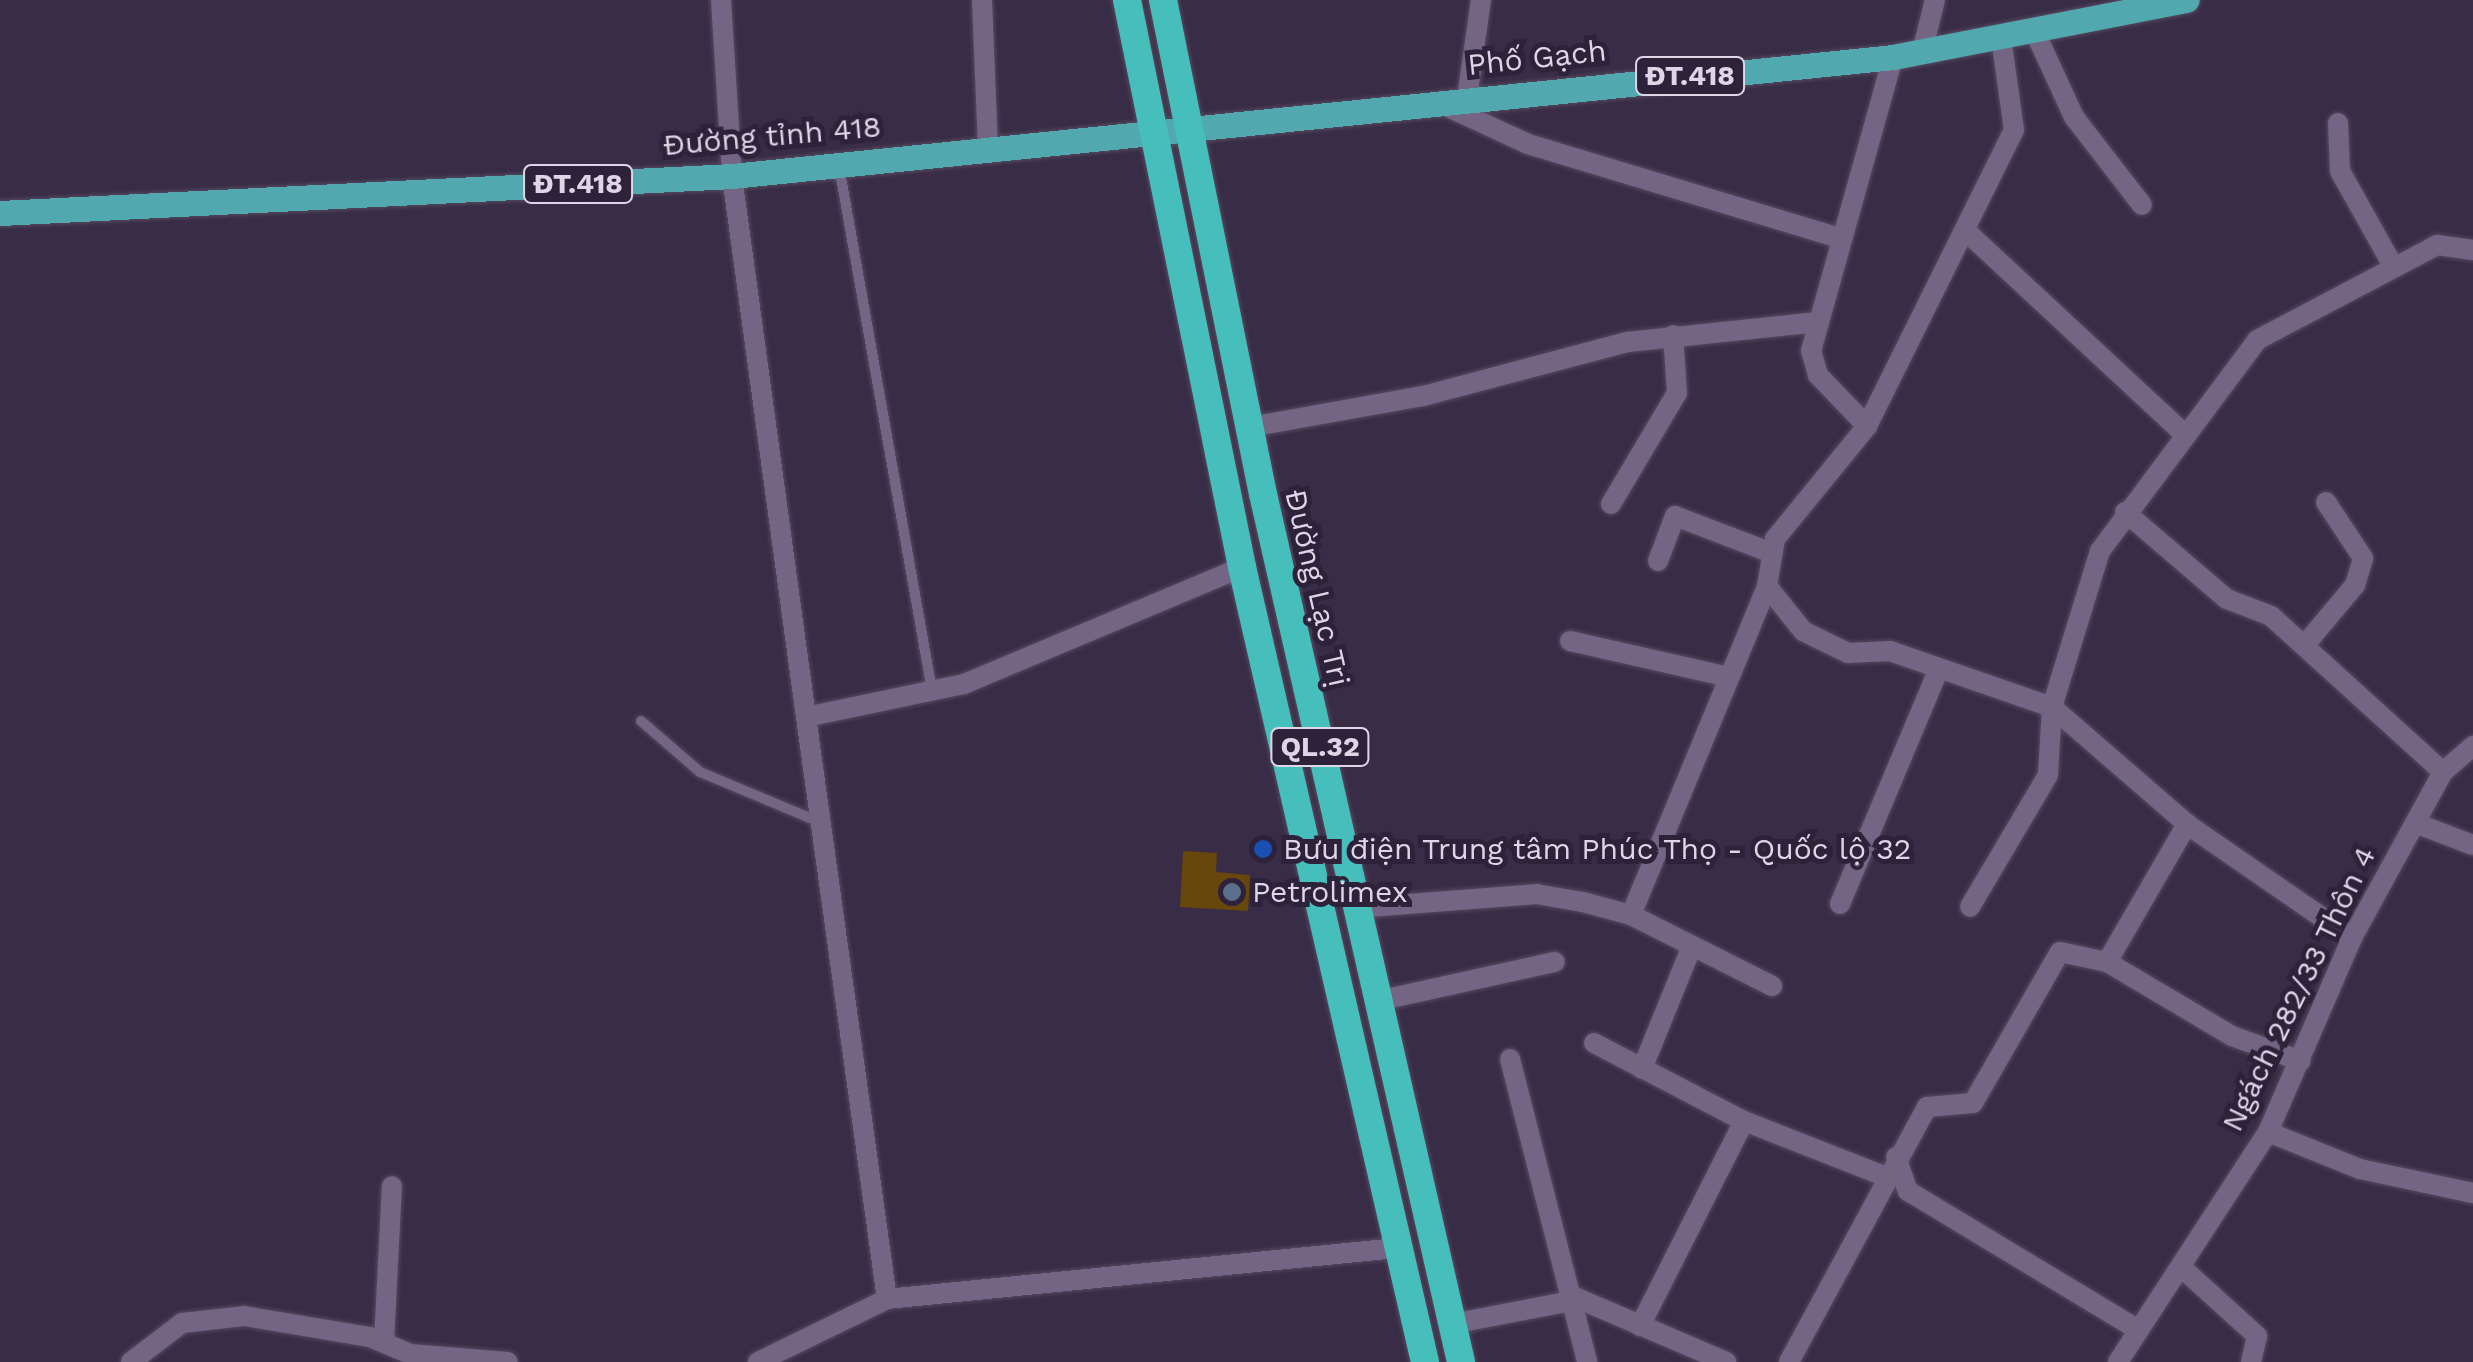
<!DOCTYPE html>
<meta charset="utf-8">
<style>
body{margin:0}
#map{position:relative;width:2473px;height:1362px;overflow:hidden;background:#382c46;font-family:"Work Sans",sans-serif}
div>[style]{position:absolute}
.building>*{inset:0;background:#67470b}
.roads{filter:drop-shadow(0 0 2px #554a60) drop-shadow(0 0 2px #554a60)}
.service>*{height:10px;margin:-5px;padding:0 5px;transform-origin:5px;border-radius:5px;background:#736583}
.minor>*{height:20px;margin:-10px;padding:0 10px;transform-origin:10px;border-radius:10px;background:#736583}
.primary>*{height:25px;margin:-12.5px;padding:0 12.5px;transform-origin:12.5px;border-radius:12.5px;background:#51a8ae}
.trunk>*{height:28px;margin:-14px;padding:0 14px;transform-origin:14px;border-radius:14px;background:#46bebc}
.dots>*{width:28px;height:28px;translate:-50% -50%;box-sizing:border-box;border:5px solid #2e223b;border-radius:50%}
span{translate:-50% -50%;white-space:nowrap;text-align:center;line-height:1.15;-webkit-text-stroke:10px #2e223b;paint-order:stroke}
.shield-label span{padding:2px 8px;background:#2e223b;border:2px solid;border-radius:8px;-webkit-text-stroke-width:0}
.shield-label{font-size:28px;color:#ddd6e7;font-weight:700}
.street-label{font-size:30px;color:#ddd6e7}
.poi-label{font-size:30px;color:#ddd6e7}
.left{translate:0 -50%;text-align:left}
</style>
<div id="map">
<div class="building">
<div style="clip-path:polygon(1183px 851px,1217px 853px,1216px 872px,1250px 875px,1248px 911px,1180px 907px)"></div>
</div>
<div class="roads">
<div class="service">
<div style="left:839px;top:166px;width:532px;rotate:79.94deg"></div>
<div style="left:641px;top:721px;width:78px;rotate:40.8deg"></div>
<div style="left:700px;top:772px;width:125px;rotate:22.7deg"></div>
</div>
<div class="minor">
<div style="left:721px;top:0;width:176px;rotate:86.4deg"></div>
<div style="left:732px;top:176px;width:546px;rotate:82.21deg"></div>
<div style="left:806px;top:717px;width:161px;rotate:-11.8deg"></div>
<div style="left:964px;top:684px;width:302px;rotate:-22.8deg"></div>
<div style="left:982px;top:0;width:147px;rotate:87.7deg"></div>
<div style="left:2034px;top:30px;width:96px;rotate:65.3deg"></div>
<div style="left:2074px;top:117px;width:111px;rotate:52.3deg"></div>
<div style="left:1922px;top:52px;width:54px;rotate:-76deg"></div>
<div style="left:1467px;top:98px;width:99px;rotate:-81.9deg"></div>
<div style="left:1437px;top:102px;width:100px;rotate:24.8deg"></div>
<div style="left:1528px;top:144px;width:328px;rotate:16.8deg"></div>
<div style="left:2338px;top:123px;width:48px;rotate:87.6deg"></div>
<div style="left:2340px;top:171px;width:109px;rotate:60.8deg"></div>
<div style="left:1969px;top:234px;width:291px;rotate:42.9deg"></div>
<div style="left:1867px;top:426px;width:71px;rotate:-133.9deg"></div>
<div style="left:1818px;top:375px;width:25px;rotate:-106deg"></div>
<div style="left:1811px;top:351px;width:305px;rotate:-74.4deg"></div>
<div style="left:1250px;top:427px;width:176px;rotate:-10.2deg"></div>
<div style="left:1423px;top:396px;width:212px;rotate:-14.8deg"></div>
<div style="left:1628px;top:342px;width:191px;rotate:-6deg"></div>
<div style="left:1611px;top:504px;width:129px;rotate:-59.3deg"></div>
<div style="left:1677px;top:393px;width:58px;rotate:-93.9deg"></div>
<div style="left:2125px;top:512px;width:134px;rotate:40.5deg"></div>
<div style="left:2227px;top:599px;width:47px;rotate:21.1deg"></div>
<div style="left:2271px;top:616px;width:232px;rotate:42.2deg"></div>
<div style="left:1658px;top:561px;width:48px;rotate:-69.3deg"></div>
<div style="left:1675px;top:516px;width:104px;rotate:20.9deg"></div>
<div style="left:1767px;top:586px;width:58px;rotate:51.3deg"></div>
<div style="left:1803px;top:631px;width:50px;rotate:26.1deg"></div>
<div style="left:1848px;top:653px;width:42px;rotate:-2.7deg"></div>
<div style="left:1890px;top:651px;width:171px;rotate:19.1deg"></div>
<div style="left:2052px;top:707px;width:68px;rotate:93.4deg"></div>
<div style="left:2048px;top:775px;width:153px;rotate:120.6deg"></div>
<div style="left:1570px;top:641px;width:162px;rotate:12.8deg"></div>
<div style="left:2304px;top:646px;width:80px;rotate:-50.1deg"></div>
<div style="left:2355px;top:585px;width:28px;rotate:-73deg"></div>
<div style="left:2363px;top:558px;width:67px;rotate:-123.5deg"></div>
<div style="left:806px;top:717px;width:588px;rotate:82.08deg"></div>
<div style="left:2415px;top:823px;width:62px;rotate:20.8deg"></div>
<div style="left:1840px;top:904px;width:255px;rotate:-67.2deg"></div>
<div style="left:1356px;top:908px;width:181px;rotate:-4.4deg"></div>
<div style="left:1536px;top:894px;width:48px;rotate:9.7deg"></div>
<div style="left:1583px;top:902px;width:50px;rotate:15.2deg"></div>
<div style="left:1631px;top:915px;width:158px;rotate:26.7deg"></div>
<div style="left:1631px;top:915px;width:356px;rotate:-67.5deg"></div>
<div style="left:1767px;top:586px;width:48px;rotate:-80.3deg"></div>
<div style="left:1775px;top:539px;width:146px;rotate:-50.8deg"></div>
<div style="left:1867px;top:426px;width:330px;rotate:-63.6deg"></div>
<div style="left:2014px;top:130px;width:94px;rotate:-98deg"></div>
<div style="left:2352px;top:938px;width:201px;rotate:-145.4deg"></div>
<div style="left:2187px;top:824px;width:179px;rotate:-139.1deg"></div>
<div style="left:2052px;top:707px;width:163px;rotate:-72.9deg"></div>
<div style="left:2100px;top:551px;width:263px;rotate:-53.3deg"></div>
<div style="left:2257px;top:340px;width:204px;rotate:-27.8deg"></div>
<div style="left:2437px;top:245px;width:36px;rotate:8deg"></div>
<div style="left:2107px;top:962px;width:145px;rotate:30.6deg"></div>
<div style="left:2232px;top:1036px;width:73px;rotate:19.9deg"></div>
<div style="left:1377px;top:1001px;width:182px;rotate:-12.4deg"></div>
<div style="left:1594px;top:1043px;width:169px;rotate:27.5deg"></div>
<div style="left:1510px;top:1059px;width:313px;rotate:75.7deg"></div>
<div style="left:1642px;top:1069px;width:133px;rotate:-67.9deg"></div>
<div style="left:2268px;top:1132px;width:99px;rotate:21.9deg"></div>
<div style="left:2360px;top:1169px;width:116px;rotate:12deg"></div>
<div style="left:1896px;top:1157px;width:36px;rotate:71deg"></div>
<div style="left:1908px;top:1191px;width:267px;rotate:31.1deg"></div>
<div style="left:2181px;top:1267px;width:103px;rotate:42.2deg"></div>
<div style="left:2257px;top:1336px;width:27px;rotate:103deg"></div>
<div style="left:1570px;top:1295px;width:170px;rotate:23.2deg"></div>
<div style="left:1452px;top:1324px;width:122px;rotate:-10.9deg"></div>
<div style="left:1640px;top:1326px;width:230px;rotate:-63.1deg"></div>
<div style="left:1744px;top:1121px;width:154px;rotate:21.4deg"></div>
<div style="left:384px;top:1342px;width:156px;rotate:-87.1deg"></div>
<div style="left:131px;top:1362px;width:64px;rotate:-37.4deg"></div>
<div style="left:182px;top:1323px;width:62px;rotate:-6.4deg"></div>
<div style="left:244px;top:1316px;width:128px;rotate:9.5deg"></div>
<div style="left:370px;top:1337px;width:43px;rotate:23deg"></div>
<div style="left:410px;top:1354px;width:98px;rotate:4.7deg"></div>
<div style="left:758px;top:1362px;width:144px;rotate:-26deg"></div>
<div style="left:887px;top:1299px;width:512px;rotate:-5.72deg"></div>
<div style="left:1789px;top:1362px;width:290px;rotate:-61.6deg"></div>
<div style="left:1927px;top:1107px;width:46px;rotate:-5deg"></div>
<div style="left:1973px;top:1103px;width:174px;rotate:-60.1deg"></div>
<div style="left:2060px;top:952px;width:48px;rotate:12deg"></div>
<div style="left:2107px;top:962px;width:160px;rotate:-59.9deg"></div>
<div style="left:2118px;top:1362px;width:275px;rotate:-56.9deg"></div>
<div style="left:2268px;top:1132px;width:211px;rotate:-66.6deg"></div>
<div style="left:2352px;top:938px;width:189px;rotate:-61.3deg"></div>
<div style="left:2443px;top:772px;width:40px;rotate:-41deg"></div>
</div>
<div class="primary">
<div style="left:0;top:213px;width:733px;rotate:-2.89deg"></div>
<div style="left:732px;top:176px;width:1167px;rotate:-5.85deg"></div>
<div style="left:1893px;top:57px;width:299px;rotate:-11deg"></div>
</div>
<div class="trunk">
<div style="left:1127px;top:0;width:579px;rotate:78.53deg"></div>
<div style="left:1242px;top:567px;width:816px;rotate:77.04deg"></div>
<div style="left:1163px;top:0;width:504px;rotate:78.56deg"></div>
<div style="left:1263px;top:494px;width:890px;rotate:77.15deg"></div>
</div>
</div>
<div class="dots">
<div style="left:1263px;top:849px;background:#1a4fb4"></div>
<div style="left:1232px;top:892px;background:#5c6f8a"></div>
</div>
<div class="shield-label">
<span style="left:1690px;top:76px">ĐT.418</span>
<span style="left:578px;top:184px">ĐT.418</span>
<span style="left:1320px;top:747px">QL.32</span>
</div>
<div class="street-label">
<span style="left:1537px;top:58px;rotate:-6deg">Phố Gạch</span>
<span style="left:772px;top:136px;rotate:-5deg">Đường tỉnh 418</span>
<span style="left:1317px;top:588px;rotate:77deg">Đường Lạc Trị</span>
<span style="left:2299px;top:989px;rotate:-64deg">Ngách 282/33 Thôn 4</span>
</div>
<div class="poi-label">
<span class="left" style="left:1283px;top:849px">Bưu điện Trung tâm Phúc Thọ - Quốc lộ 32</span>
<span class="left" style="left:1252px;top:892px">Petrolimex</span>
</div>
</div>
